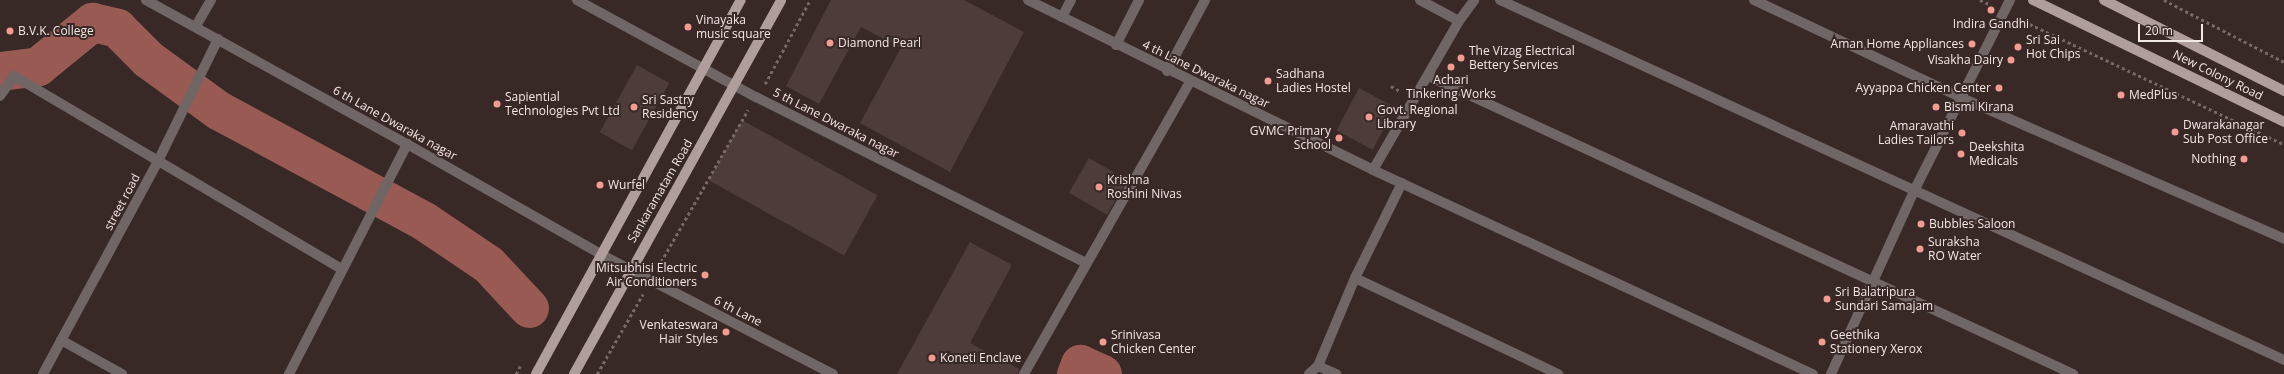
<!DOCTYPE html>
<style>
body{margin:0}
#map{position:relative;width:2284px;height:374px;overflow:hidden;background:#382826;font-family:"Open Sans",sans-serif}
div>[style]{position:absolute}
.river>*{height:39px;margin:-19.5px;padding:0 19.5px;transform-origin:19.5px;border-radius:19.5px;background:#995a54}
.building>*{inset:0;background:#4d3c3a;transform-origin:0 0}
.path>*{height:2.5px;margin-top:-1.25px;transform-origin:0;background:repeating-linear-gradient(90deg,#776866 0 3px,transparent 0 6px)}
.minor>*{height:10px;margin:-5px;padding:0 5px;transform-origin:5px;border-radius:5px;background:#6f6665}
.major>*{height:10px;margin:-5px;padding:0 5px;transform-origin:5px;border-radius:5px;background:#b09e9c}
.dots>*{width:11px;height:11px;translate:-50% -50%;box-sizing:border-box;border:2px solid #382826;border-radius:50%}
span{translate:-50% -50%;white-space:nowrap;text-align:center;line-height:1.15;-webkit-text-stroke:4px #382826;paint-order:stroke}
.poi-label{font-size:12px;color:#f3e7e6}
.left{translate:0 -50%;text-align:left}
.right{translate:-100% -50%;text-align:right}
.street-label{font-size:12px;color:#f3e7e6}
.scale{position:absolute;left:2138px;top:24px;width:65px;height:18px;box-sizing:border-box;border:2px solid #f3e7e6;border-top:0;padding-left:5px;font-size:12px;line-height:14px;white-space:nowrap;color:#f3e7e6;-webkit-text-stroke:3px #382826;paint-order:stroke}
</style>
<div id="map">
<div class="river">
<div style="left:0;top:71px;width:38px;rotate:-7deg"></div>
<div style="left:38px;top:66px;width:70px;rotate:-39.2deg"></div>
<div style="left:92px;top:22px;width:26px;rotate:13deg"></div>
<div style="left:117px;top:28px;width:44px;rotate:45deg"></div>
<div style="left:148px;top:59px;width:87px;rotate:36.1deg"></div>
<div style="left:218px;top:110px;width:234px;rotate:28.3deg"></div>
<div style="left:424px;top:221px;width:77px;rotate:33.9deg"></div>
<div style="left:488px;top:264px;width:60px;rotate:47deg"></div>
<div style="left:1076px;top:374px;width:11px;rotate:-68deg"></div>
<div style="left:1080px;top:364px;width:24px;rotate:24deg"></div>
</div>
<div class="building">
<div style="clip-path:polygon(831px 0,964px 0,1024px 32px,950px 172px,860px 123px,901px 48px,861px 27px,819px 104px,786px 86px)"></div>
<div style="left:637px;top:65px;width:37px;height:77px;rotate:29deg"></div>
<div style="left:1359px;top:88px;width:41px;height:48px;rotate:28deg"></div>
<div style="left:742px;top:120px;width:155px;height:69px;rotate:29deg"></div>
<div style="left:1089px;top:158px;width:44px;height:40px;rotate:30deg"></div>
<div style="clip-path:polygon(970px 242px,1012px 265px,970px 343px,1019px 369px,1018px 374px,897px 374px)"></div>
</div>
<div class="path">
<div style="left:1980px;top:0;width:12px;rotate:24deg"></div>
<div style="left:2164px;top:0;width:135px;rotate:27.3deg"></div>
<div style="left:2019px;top:19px;width:293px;rotate:25.3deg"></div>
<div style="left:765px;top:84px;width:95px;rotate:-61.8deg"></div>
<div style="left:1391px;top:86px;width:10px;rotate:29deg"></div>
<div style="left:658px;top:267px;width:181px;rotate:-60.2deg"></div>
<div style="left:516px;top:374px;width:9px;rotate:-63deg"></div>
<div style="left:597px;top:374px;width:92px;rotate:-60.1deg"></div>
</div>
<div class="minor">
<div style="left:146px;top:0;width:298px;rotate:28.9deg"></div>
<div style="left:407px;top:144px;width:224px;rotate:29.6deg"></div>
<div style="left:602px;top:255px;width:260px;rotate:27.3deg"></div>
<div style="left:577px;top:0;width:204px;rotate:28.5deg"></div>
<div style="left:756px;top:97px;width:369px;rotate:26.7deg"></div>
<div style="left:1028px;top:0;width:385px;rotate:26.2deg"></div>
<div style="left:1373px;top:170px;width:485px;rotate:24.9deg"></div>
<div style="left:1420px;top:0;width:44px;rotate:28.3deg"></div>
<div style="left:1500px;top:0;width:863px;rotate:24.66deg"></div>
<div style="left:1754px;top:0;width:230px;rotate:25.2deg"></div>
<div style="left:1962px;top:98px;width:352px;rotate:23.6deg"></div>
<div style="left:1062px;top:17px;width:19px;rotate:-62deg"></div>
<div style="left:196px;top:26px;width:30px;rotate:-60deg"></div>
<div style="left:1116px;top:45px;width:51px;rotate:-62.9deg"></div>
<div style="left:1167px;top:71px;width:81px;rotate:-61.8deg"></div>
<div style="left:1428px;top:76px;width:711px;rotate:24.8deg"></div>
<div style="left:0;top:96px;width:24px;rotate:-55deg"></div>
<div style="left:14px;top:76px;width:381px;rotate:30.5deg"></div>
<div style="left:1373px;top:170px;width:172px;rotate:-60deg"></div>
<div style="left:1459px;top:21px;width:26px;rotate:-54deg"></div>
<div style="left:1355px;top:278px;width:225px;rotate:25.3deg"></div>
<div style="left:61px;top:340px;width:70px;rotate:29.1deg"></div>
<div style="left:1318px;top:366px;width:20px;rotate:24deg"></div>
<div style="left:43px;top:374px;width:242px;rotate:-61.6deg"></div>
<div style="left:158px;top:161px;width:136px;rotate:-63.8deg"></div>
<div style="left:289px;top:374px;width:259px;rotate:-62.8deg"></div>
<div style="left:1024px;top:374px;width:336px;rotate:-60.4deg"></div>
<div style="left:1309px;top:374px;width:12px;rotate:-42deg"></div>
<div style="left:1318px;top:366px;width:95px;rotate:-67.2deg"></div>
<div style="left:1355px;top:278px;width:106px;rotate:-63.7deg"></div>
<div style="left:1831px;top:374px;width:201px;rotate:-65.6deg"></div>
<div style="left:1914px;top:191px;width:214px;rotate:-63.3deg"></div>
</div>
<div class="major">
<div style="left:2033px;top:0;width:279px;rotate:25.9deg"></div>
<div style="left:2104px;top:0;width:202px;rotate:26.8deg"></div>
<div style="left:536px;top:374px;width:426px;rotate:-61.3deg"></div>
<div style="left:574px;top:374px;width:427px;rotate:-61deg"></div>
</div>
<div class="dots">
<div style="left:1991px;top:10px;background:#f59c92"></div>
<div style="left:688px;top:27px;background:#f59c92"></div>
<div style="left:10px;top:31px;background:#f59c92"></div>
<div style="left:830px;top:43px;background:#f59c92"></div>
<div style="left:1972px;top:44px;background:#f59c92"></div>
<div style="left:2018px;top:47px;background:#f59c92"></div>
<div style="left:1461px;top:58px;background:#f59c92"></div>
<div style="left:2011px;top:60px;background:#f59c92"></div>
<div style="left:1451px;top:67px;background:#f59c92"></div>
<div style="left:1268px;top:81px;background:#f59c92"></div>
<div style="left:1999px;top:88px;background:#f59c92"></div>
<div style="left:2121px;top:95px;background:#f59c92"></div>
<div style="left:497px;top:104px;background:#f59c92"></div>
<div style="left:634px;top:107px;background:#f59c92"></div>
<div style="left:1936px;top:107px;background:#f59c92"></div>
<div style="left:1369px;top:117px;background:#f59c92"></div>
<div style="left:2175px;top:132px;background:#f59c92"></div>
<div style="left:1962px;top:133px;background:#f59c92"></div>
<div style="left:1339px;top:138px;background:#f59c92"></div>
<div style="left:1961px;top:154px;background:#f59c92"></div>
<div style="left:2244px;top:159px;background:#f59c92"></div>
<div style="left:600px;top:185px;background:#f59c92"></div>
<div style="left:1099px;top:187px;background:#f59c92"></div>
<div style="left:1921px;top:224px;background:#f59c92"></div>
<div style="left:1920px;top:249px;background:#f59c92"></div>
<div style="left:705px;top:275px;background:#f59c92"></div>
<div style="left:1827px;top:299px;background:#f59c92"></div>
<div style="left:726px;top:332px;background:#f59c92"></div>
<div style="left:1103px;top:342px;background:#f59c92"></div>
<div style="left:1822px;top:342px;background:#f59c92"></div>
<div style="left:932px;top:358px;background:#f59c92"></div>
</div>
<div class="poi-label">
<span class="left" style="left:696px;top:27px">Vinayaka<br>music square</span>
<span style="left:1991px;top:24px">Indira Gandhi</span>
<span class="left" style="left:18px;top:31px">B.V.K. College</span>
<span class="left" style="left:2026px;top:47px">Sri Sai<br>Hot Chips</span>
<span class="left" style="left:838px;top:43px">Diamond Pearl</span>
<span class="right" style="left:1964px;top:44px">Aman Home Appliances</span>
<span class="left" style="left:1469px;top:58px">The Vizag Electrical<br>Bettery Services</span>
<span class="right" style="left:2003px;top:60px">Visakha Dairy</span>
<span class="left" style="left:1276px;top:81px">Sadhana<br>Ladies Hostel</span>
<span style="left:1451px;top:87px">Achari<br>Tinkering Works</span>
<span class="right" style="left:1991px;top:88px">Ayyappa Chicken Center</span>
<span class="left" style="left:2129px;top:95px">MedPlus</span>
<span class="left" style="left:505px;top:104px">Sapiential<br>Technologies Pvt Ltd</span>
<span class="left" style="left:642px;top:107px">Sri Sastry<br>Residency</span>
<span class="left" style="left:1944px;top:107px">Bismi Kirana</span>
<span class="left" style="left:1377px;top:117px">Govt. Regional<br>Library</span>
<span class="left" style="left:2183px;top:132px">Dwarakanagar<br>Sub Post Office</span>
<span class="right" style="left:1954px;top:133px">Amaravathi<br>Ladies Tailors</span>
<span class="right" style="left:1331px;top:138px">GVMC Primary<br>School</span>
<span class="left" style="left:1969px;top:154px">Deekshita<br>Medicals</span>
<span class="right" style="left:2236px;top:159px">Nothing</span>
<span class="left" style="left:1107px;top:187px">Krishna<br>Roshini Nivas</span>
<span class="left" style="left:608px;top:185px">Wurfel</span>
<span class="left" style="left:1929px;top:224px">Bubbles Saloon</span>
<span class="left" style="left:1928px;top:249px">Suraksha<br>RO Water</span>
<span class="right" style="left:697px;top:275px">Mitsubhisi Electric<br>Air Conditioners</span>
<span class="left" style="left:1835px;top:299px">Sri Balatripura<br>Sundari Samajam</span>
<span class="right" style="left:718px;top:332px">Venkateswara<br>Hair Styles</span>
<span class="left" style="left:1111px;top:342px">Srinivasa<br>Chicken Center</span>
<span class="left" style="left:1830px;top:342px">Geethika<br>Stationery Xerox</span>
<span class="left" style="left:940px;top:358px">Koneti Enclave</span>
</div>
<div class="street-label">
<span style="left:1206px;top:74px;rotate:26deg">4 th Lane Dwaraka nagar</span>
<span style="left:2218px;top:75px;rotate:26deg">New Colony Road</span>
<span style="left:395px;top:123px;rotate:29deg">6 th Lane Dwaraka nagar</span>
<span style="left:836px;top:123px;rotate:27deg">5 th Lane Dwaraka nagar</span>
<span style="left:660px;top:191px;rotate:-60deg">Sankaramatam Road</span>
<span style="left:122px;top:202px;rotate:-62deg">street road</span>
<span style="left:738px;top:311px;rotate:27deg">6 th Lane</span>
</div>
<div class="scale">20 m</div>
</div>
